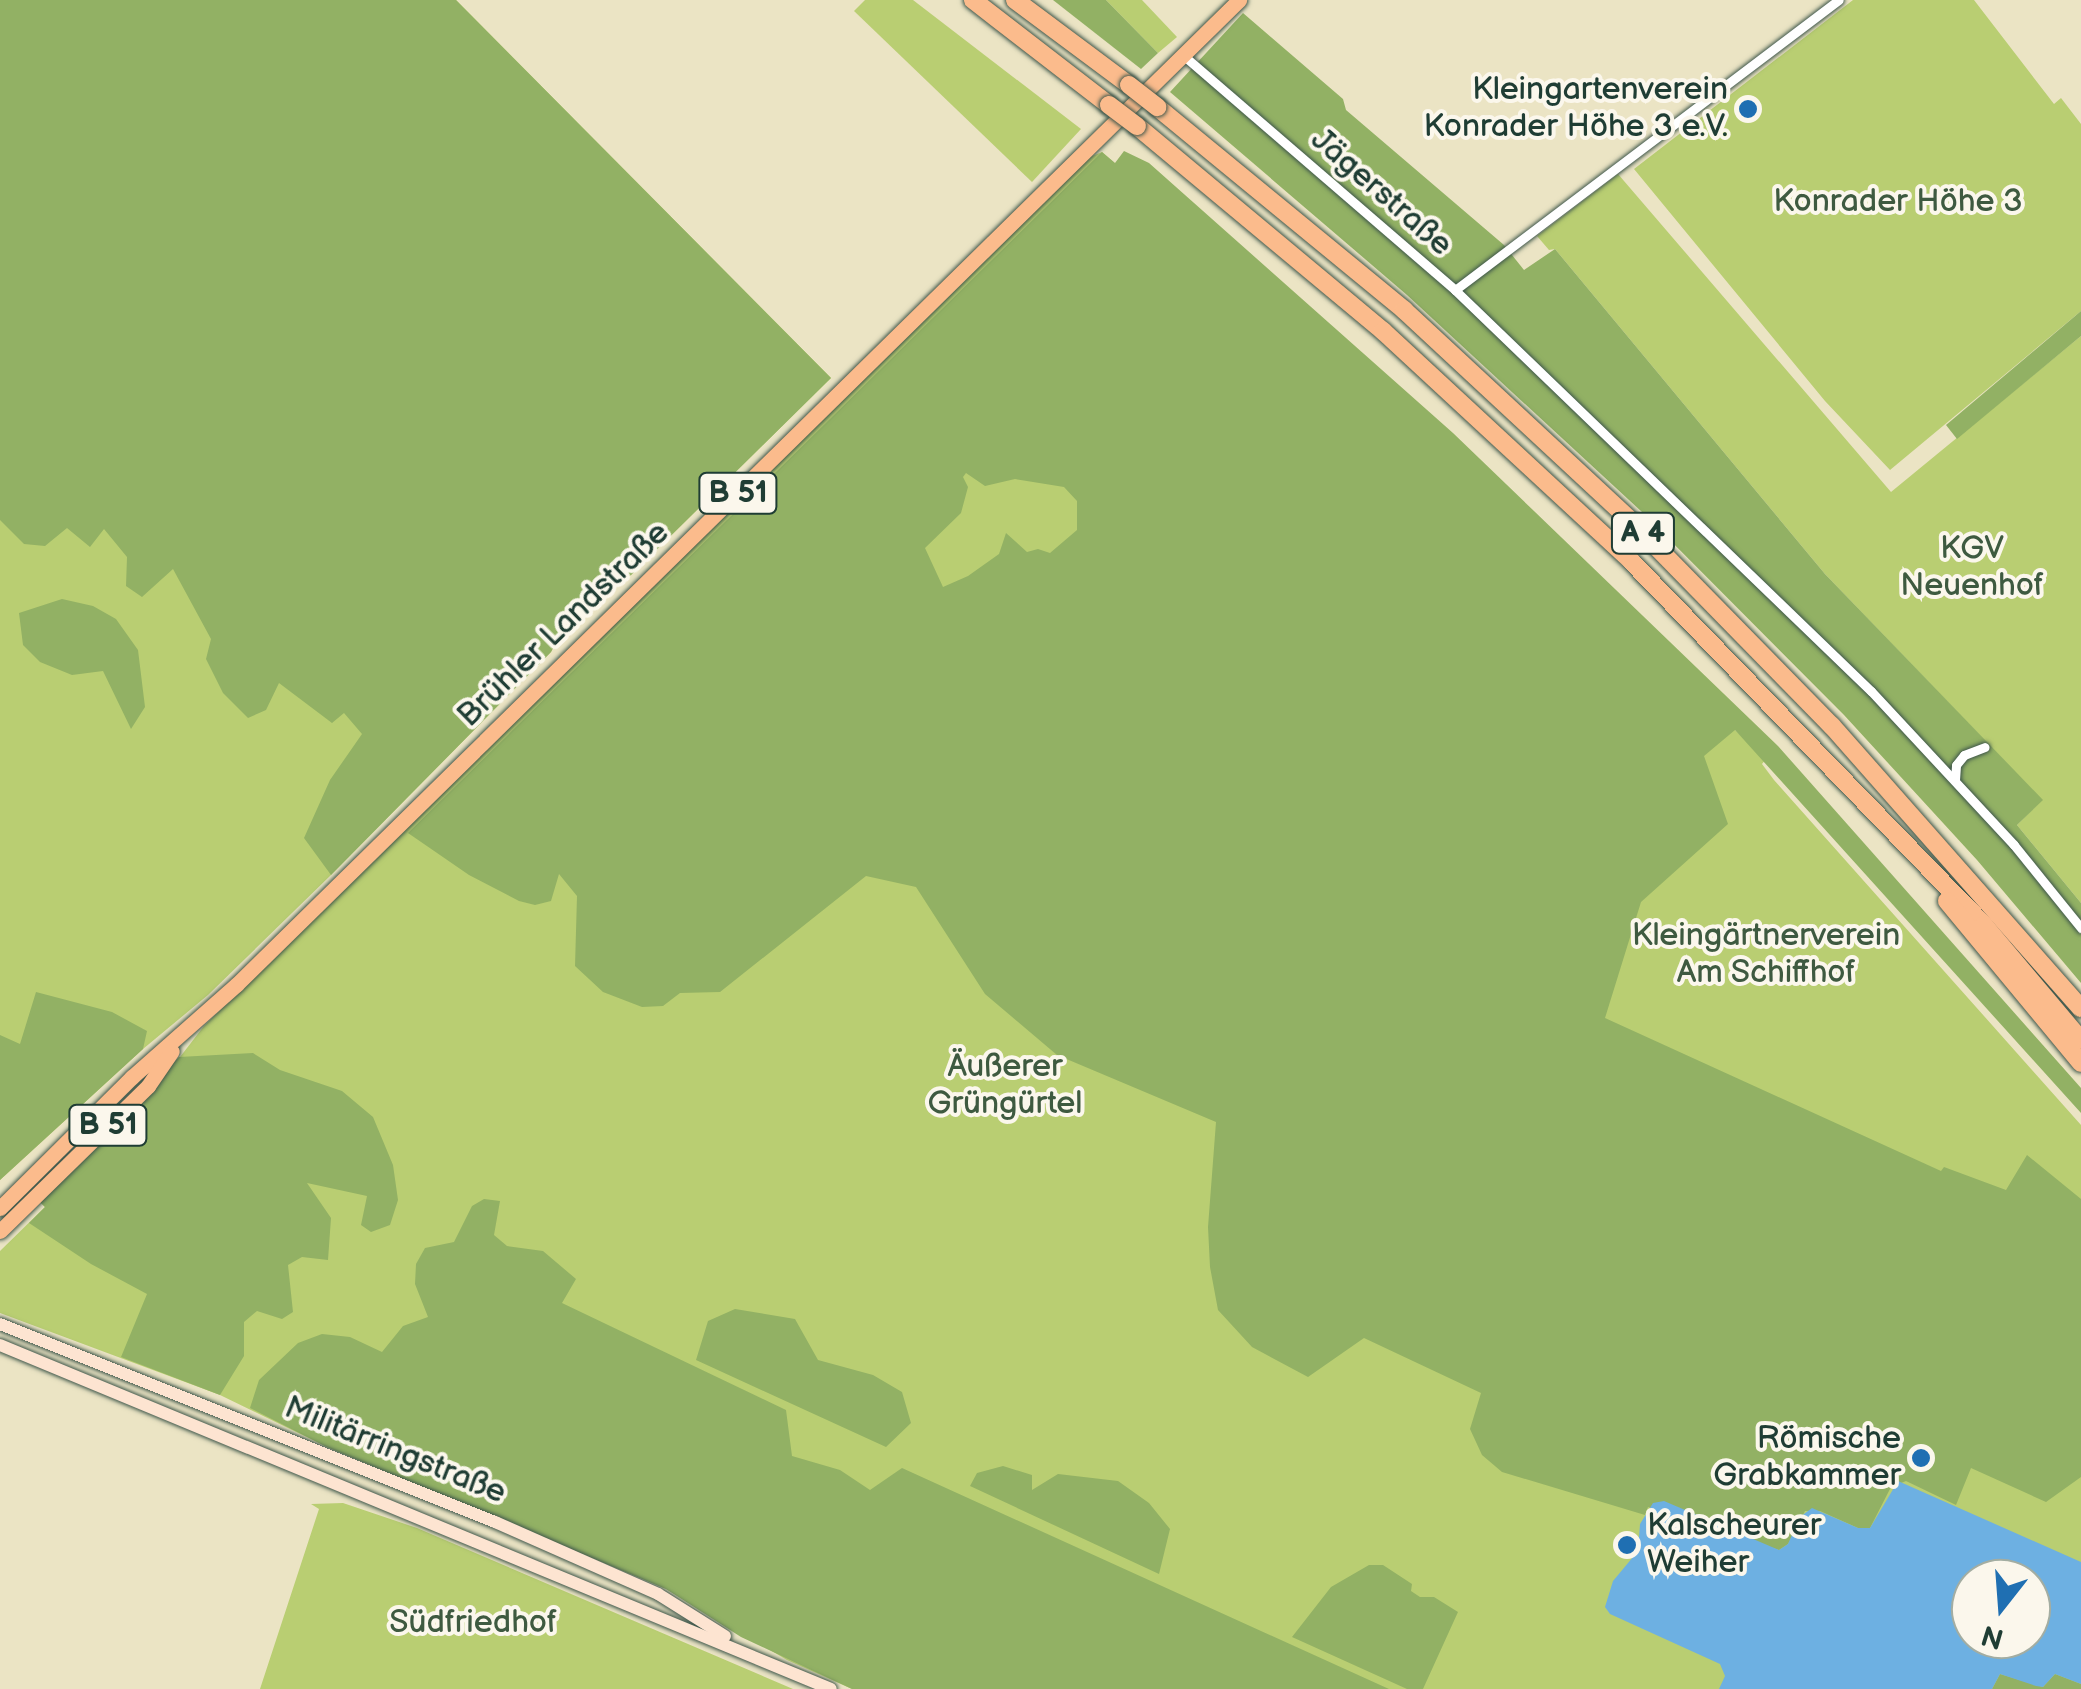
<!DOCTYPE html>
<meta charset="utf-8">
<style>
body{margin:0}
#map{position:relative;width:2081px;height:1689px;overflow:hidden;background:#ebe4c4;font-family:"Balsamiq Sans",sans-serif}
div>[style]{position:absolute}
.green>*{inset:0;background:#b9ce72}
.forest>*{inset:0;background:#92b164}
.water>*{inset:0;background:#6db0e2}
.roads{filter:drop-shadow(0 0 2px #3e564a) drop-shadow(0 0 2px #3e564a)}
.minor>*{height:9px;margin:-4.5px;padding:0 4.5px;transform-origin:4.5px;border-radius:4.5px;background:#fff}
.secondary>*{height:12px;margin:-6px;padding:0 6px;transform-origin:6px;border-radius:6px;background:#fde4d1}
.primary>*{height:15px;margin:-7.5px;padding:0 7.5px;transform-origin:7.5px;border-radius:7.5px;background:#fbbb8c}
.motorway>*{height:18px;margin:-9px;padding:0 9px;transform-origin:9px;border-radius:9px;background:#fbbb8c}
.bridges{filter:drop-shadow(0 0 2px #3e564a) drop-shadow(0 0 2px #3e564a)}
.motorway-bridge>*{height:18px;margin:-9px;padding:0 9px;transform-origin:9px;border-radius:9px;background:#fbbb8c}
.dots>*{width:28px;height:28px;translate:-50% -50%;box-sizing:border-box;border:5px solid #fbf7ec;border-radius:50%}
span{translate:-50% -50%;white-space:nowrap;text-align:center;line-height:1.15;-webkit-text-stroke:8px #fbf7ec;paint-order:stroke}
.shield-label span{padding:2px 8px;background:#fbf7ec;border:2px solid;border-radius:8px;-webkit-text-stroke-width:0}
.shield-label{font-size:30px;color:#1f3d34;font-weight:700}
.poi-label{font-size:32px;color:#1f3d34}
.right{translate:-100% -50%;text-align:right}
.left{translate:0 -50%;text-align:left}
.street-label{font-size:32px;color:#1f3d34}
.park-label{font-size:32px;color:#3e5a40}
.north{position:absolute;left:1951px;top:1559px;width:100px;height:100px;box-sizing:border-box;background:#fbf7ec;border:2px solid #a3ada2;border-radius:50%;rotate:197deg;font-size:28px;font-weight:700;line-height:40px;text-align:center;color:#1f3d34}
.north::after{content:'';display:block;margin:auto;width:35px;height:45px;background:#1f6fb2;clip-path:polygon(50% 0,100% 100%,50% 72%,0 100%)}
</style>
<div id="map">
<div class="green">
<div style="clip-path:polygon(0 0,456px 0,831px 378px,631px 575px,589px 595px,572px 611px,551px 652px,331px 875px,208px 995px,143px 1049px,0 1180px)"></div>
<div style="clip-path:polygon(865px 0,913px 0,1081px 129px,1032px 182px,854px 11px)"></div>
<div style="clip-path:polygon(1106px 0,1142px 0,1177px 37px,1158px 53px)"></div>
<div style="clip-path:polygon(1853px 0,1974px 0,2054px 104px,2061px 98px,2081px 124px,2081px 311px,1890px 470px,1825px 401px,1634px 169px)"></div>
<div style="clip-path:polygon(evenodd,1102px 152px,1353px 372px,1766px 759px,1762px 764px,1774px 780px,2081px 1125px,2081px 1689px,852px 1689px,787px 1660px,666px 1589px,585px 1552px,327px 1447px,220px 1395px,0 1313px,0 1251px,45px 1207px,40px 1202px,163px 1079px,204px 1026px,1048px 198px,1090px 157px,1102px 152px,1971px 1579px,2031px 1579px,2031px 1639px,1971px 1639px,1971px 1579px)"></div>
<div style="clip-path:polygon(1618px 174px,1891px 492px,2081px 336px,2081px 903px,2017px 825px,2042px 800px,1825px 574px,1555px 249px,1549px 250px,1537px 236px)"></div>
<div style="clip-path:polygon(343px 1503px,417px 1528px,793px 1689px,260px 1689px,319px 1509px,311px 1504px)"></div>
</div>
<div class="forest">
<div style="clip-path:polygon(0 0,456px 0,831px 378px,631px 575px,589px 595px,572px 611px,551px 652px,331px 875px,304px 838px,330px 780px,362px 734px,344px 713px,332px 723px,279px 683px,266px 710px,248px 718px,223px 693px,206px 659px,211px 639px,173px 569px,142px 597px,126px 586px,127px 557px,104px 529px,90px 547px,67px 528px,45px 546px,24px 544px,0 520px)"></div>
<div style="clip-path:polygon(1053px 0,1106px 0,1158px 53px,1141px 69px)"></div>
<div style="clip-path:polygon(1243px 13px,1343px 99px,1346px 110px,1504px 245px,1524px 270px,1555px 249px,1825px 574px,2043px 800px,2017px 825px,2081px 903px,2081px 983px,1977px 860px,1844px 715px,1642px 512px,1407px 295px,1170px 92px)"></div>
<div style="clip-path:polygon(evenodd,1124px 151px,1149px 163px,1453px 433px,1778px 746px,2081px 1088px,2081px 1113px,1735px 730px,1704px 756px,1728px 824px,1641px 902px,1605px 1018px,1941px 1171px,1944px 1167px,2006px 1190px,2027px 1155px,2081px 1199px,2081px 1477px,2046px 1502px,1971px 1468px,1956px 1505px,1906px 1481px,1891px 1487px,1870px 1528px,1858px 1528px,1820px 1511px,1805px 1511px,1788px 1544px,1779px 1550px,1648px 1507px,1645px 1515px,1502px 1472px,1482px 1455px,1470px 1429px,1481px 1393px,1364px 1338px,1308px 1377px,1252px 1347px,1218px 1310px,1210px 1267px,1208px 1227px,1216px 1122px,1057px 1055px,985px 994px,916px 887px,866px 876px,720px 992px,680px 993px,663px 1006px,642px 1007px,603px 992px,575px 966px,577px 896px,559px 874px,551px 901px,535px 905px,519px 901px,469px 875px,408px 833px,1102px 152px,1115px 163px,1124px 151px,966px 473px,985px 486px,1015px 479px,1064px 487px,1077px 501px,1077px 530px,1050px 553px,1038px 549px,1027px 552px,1006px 533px,999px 554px,968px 576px,943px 587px,925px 548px,961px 513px,968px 487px,963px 477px,966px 473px)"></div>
<div style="clip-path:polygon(2081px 311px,2081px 336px,1957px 439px,1946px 425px)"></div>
<div style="clip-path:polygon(62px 599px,93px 606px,116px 619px,138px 650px,145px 707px,131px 729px,103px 671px,72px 675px,40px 662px,23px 645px,19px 613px)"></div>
<div style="clip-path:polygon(36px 992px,112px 1012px,147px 1031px,143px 1049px,0 1180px,0 1035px,20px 1044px)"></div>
<div style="clip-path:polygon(253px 1053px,280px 1070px,342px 1091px,373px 1117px,393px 1165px,398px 1200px,390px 1225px,371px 1232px,361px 1225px,367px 1196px,307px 1183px,331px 1218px,328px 1260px,302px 1257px,288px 1265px,293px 1312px,282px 1319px,257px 1311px,244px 1322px,244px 1356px,220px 1395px,121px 1357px,147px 1294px,91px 1264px,29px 1223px,45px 1207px,40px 1202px,179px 1057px)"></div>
<div style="clip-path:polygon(484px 1199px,500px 1201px,494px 1235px,507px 1246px,543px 1251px,576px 1279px,562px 1303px,786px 1410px,792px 1456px,840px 1470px,870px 1490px,902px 1468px,1389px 1689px,852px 1689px,741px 1637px,666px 1589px,327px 1447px,250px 1408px,259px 1380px,298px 1343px,322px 1334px,350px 1337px,382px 1352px,403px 1326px,428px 1317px,415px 1284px,416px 1264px,425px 1248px,454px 1242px,472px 1206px)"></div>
<div style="clip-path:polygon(735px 1309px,795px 1319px,818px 1360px,873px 1375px,902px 1392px,911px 1423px,886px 1447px,696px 1360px,708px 1321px)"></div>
<div style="clip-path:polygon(1003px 1466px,1032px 1475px,1032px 1490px,1058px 1474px,1118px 1481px,1149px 1503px,1170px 1529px,1159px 1574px,970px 1486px,977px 1473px)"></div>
<div style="clip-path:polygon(1369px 1565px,1383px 1565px,1412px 1584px,1411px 1591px,1420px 1597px,1434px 1597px,1458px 1612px,1423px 1689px,1407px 1689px,1292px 1637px,1331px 1587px)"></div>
<div style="clip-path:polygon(2000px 1674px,2043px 1687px,2055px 1674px,2081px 1684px,2081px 1689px,1992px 1689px)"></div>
</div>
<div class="water">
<div style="clip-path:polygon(evenodd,1898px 1481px,2081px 1562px,2081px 1684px,2055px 1674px,2043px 1687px,2036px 1686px,2000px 1674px,1992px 1689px,1719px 1689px,1725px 1676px,1720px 1664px,1610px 1614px,1605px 1607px,1613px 1581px,1638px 1551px,1640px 1524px,1653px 1503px,1664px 1501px,1779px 1550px,1788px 1544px,1800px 1517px,1812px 1508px,1858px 1528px,1870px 1528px,1898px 1481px,1971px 1579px,2031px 1579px,2031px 1639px,1971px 1639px,1971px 1579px)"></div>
</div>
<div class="roads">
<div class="minor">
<div style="left:1183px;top:55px;width:359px;rotate:40.8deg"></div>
<div style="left:1455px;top:290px;width:481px;rotate:-37.1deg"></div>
<div style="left:1455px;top:290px;width:578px;rotate:43.95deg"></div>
<div style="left:1871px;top:691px;width:210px;rotate:47.1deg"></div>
<div style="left:2014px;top:845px;width:107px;rotate:51.1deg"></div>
<div style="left:1955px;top:780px;width:15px;rotate:-86deg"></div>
<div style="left:1956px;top:765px;width:13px;rotate:-51deg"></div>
<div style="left:1964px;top:755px;width:22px;rotate:-21deg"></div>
</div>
<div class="secondary">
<div style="left:0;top:1324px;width:533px;rotate:21.8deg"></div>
<div style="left:495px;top:1522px;width:178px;rotate:23.8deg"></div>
<div style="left:658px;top:1594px;width:79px;rotate:32.1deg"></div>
<div style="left:0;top:1345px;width:899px;rotate:22.49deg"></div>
</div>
<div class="primary">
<div style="left:0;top:1208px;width:186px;rotate:-44.8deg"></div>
<div style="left:132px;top:1077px;width:139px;rotate:-41.5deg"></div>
<div style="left:236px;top:985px;width:1406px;rotate:-44.48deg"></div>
<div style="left:0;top:1231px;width:207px;rotate:-44.4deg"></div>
<div style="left:148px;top:1086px;width:42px;rotate:-55.6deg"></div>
</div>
<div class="motorway">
<div style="left:973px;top:0;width:172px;rotate:37.7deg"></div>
<div style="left:1015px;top:0;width:142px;rotate:36.7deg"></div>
<div style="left:1157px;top:107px;width:320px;rotate:39.4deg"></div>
<div style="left:1404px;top:310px;width:313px;rotate:42.9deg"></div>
<div style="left:1633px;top:523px;width:284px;rotate:45.6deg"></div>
<div style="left:1832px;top:726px;width:376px;rotate:48.6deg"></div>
<div style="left:1137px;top:126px;width:320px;rotate:39.8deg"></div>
<div style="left:1383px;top:331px;width:338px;rotate:42.8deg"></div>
<div style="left:1631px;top:561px;width:507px;rotate:45.88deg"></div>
<div style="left:1984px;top:925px;width:150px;rotate:49.9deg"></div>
<div style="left:1947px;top:901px;width:210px;rotate:50.4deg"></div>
</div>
</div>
<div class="bridges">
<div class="motorway-bridge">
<div style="left:1129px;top:85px;width:36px;rotate:38deg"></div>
<div style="left:1109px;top:105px;width:35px;rotate:37deg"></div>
</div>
</div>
<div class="dots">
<div style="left:1748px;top:109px;background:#1f6fb2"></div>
<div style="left:1921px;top:1458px;background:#1f6fb2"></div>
<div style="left:1627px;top:1545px;background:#1f6fb2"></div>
</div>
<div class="shield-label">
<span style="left:738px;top:493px">B 51</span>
<span style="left:1643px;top:533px">A 4</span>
<span style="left:108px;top:1125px">B 51</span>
</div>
<div class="poi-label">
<span class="right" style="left:1728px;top:109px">Kleingartenverein<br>Konrader Höhe 3 e.V.</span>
<span class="right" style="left:1901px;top:1458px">Römische<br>Grabkammer</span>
<span class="left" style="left:1647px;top:1545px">Kalscheurer<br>Weiher</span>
</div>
<div class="street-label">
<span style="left:1381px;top:193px;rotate:41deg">Jägerstraße</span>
<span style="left:564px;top:625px;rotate:-44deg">Brühler Landstraße</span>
<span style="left:395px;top:1451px;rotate:22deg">Militärringstraße</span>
</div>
<div class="park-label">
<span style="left:1898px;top:202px">Konrader Höhe 3</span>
<span style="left:1972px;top:568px">KGV<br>Neuenhof</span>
<span style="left:1766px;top:955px">Kleingärtnerverein<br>Am Schiffhof</span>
<span style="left:1005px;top:1086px">Äußerer<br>Grüngürtel</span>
<span style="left:473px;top:1623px">Südfriedhof</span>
</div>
<div class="north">N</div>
</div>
